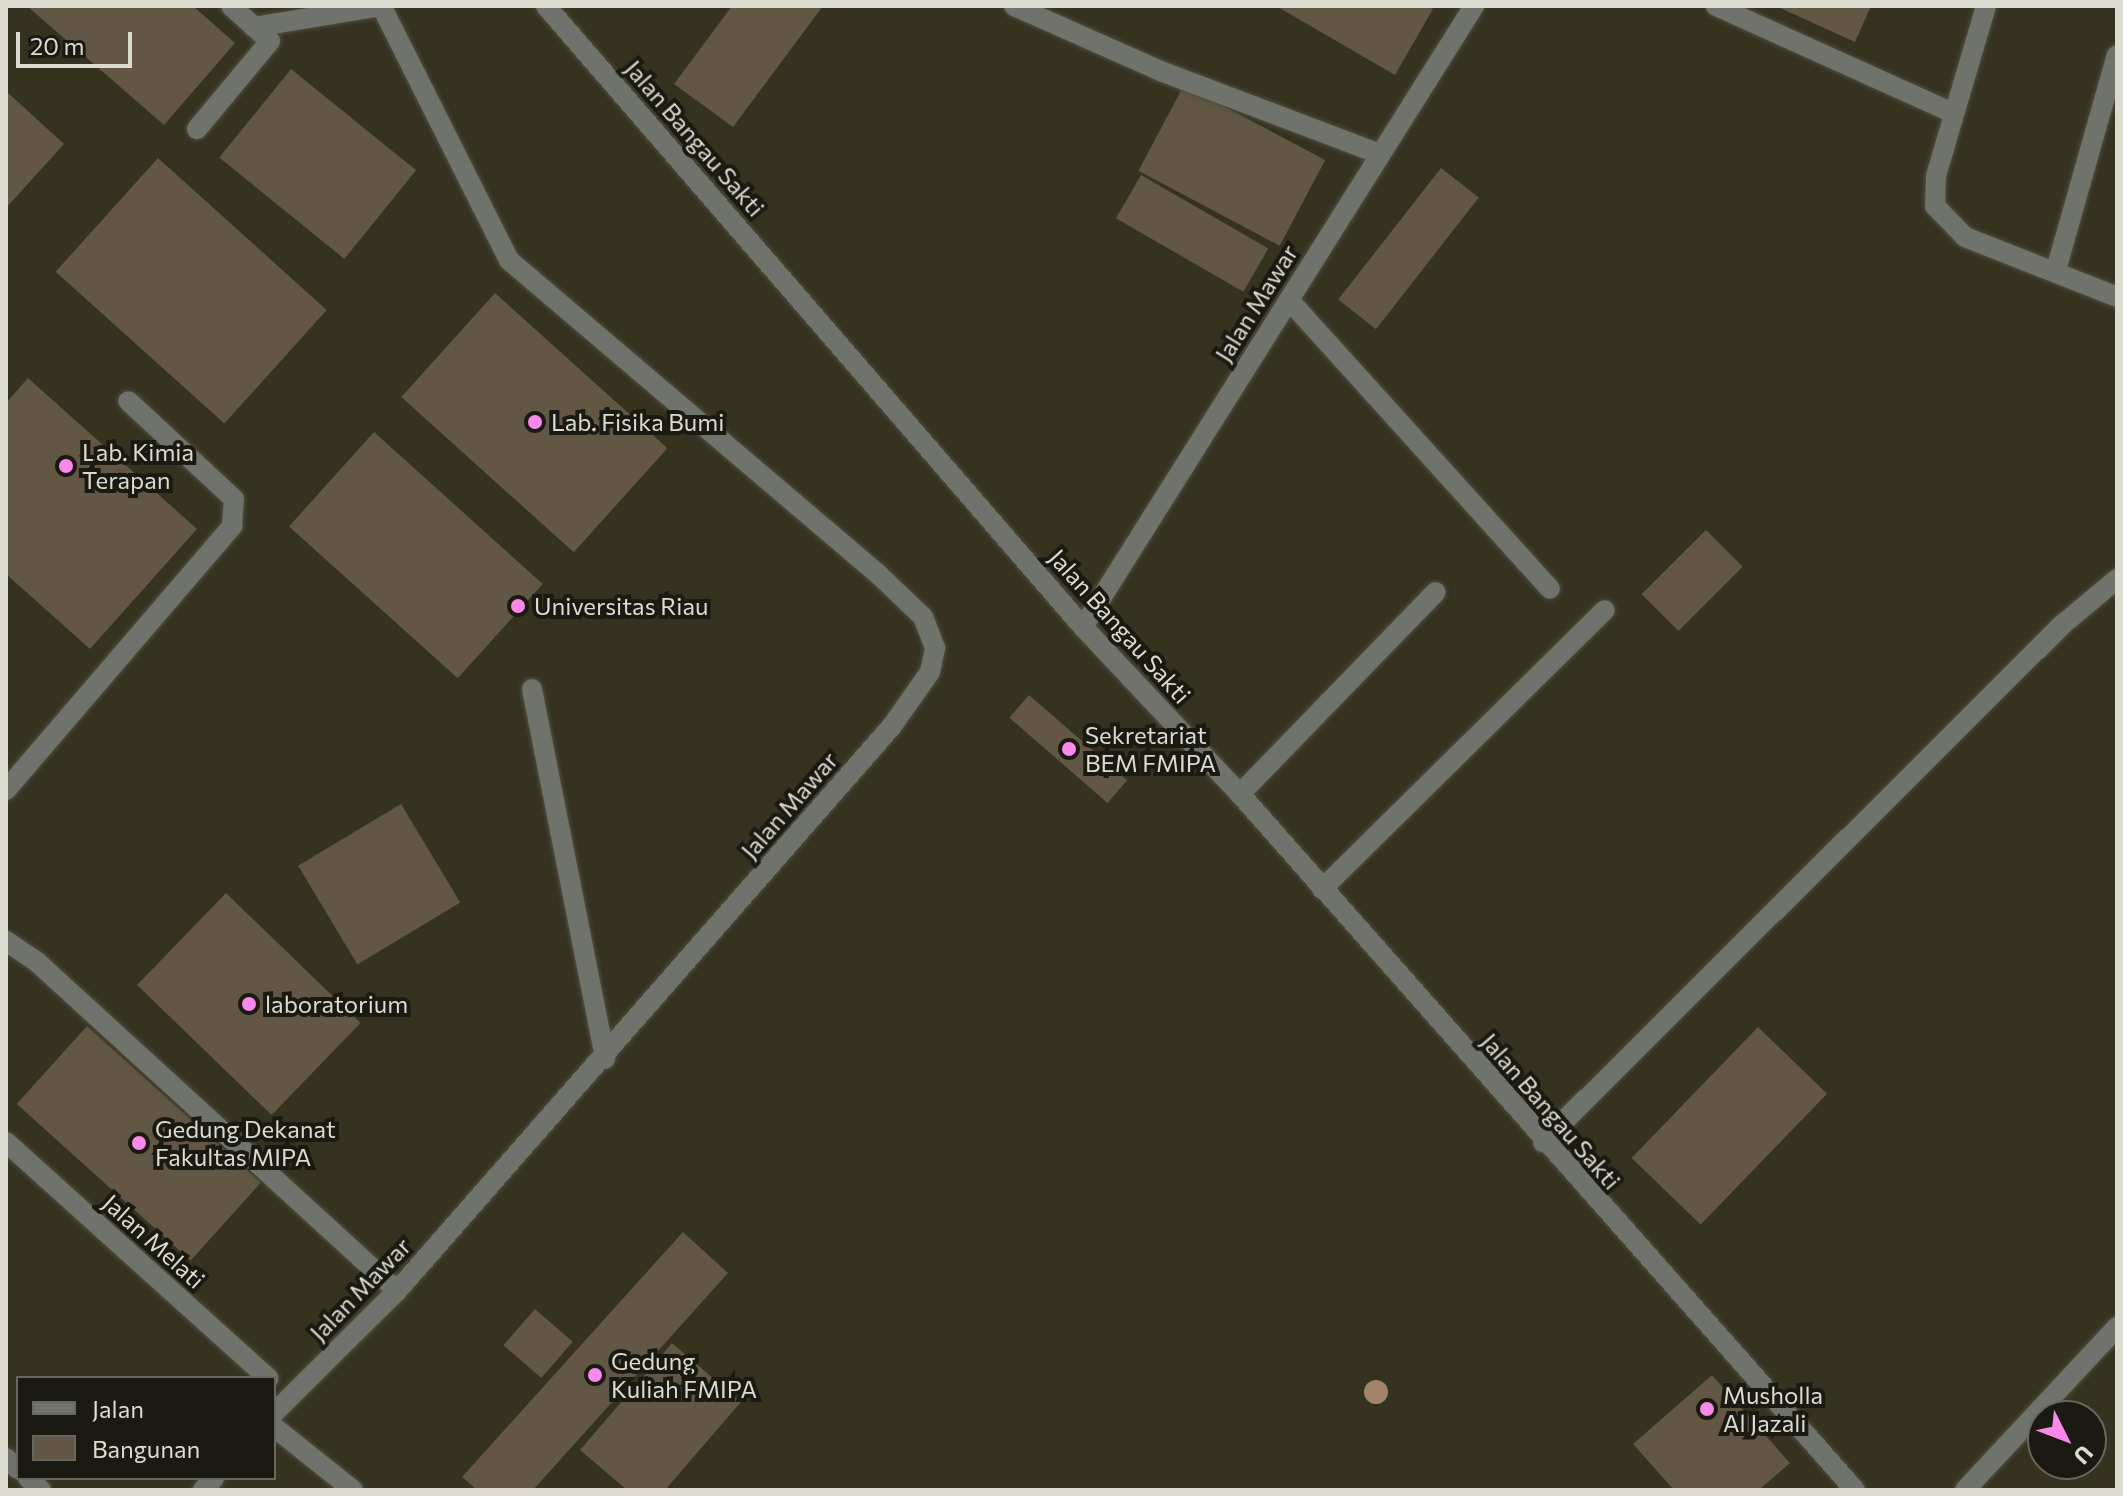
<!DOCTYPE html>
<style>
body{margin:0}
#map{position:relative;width:2123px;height:1496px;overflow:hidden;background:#353220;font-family:Commissioner,sans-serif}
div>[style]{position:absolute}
.building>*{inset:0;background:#625645;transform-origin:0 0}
.roads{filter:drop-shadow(0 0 2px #504d3c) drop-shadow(0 0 2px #504d3c)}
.minor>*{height:20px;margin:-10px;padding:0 10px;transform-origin:10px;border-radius:10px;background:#6f736b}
.trees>*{width:24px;height:24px;margin:-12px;border-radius:50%;background:#a0836c}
.dots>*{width:22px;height:22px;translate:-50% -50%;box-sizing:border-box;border:4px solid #1b1a12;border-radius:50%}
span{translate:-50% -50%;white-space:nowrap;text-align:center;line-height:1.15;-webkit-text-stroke:8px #1b1a12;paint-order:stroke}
.street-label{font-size:24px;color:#dcdbcf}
.poi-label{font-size:24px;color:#dcdbcf}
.left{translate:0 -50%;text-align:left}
.frame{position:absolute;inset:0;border:8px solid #dcdbcf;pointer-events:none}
.legend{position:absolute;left:16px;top:1376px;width:260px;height:104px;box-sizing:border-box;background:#1b1a12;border:2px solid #68675e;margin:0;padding:10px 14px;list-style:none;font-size:24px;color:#dcdbcf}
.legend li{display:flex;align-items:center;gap:16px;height:40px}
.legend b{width:40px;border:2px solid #68675e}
.north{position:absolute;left:2027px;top:1400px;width:80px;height:80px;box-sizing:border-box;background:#1b1a12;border:2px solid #68675e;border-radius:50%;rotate:132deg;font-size:22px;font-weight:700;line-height:32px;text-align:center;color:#dcdbcf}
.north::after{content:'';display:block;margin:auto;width:28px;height:36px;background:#f888ea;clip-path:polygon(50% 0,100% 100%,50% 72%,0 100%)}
.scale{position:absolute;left:16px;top:32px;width:116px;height:36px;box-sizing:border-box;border:4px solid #dcdbcf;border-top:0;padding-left:10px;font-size:24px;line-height:28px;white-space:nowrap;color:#dcdbcf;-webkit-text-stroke:6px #1b1a12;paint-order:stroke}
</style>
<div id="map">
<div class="building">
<div style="clip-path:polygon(27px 6px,193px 6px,235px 43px,164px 125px)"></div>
<div style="clip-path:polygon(732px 6px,823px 6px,733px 127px,674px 84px)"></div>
<div style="clip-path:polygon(1276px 6px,1428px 6px,1433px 9px,1395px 75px)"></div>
<div style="clip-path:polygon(1776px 6px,1871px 6px,1855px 42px)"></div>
<div style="left:291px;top:69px;width:161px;height:114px;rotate:39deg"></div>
<div style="left:1184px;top:85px;width:160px;height:97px;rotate:28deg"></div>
<div style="clip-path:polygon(6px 91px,64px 144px,6px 208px)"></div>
<div style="left:158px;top:158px;width:227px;height:153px;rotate:42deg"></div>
<div style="left:1441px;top:168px;width:48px;height:167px;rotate:38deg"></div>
<div style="left:1141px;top:175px;width:147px;height:50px;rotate:30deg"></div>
<div style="left:495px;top:293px;width:232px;height:140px;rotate:42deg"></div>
<div style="clip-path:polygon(28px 378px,197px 529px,90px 649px,6px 574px,6px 403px)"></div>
<div style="left:374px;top:432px;width:227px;height:127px;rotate:42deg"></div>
<div style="left:1706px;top:530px;width:52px;height:91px;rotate:45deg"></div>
<div style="left:1029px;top:695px;width:130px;height:30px;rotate:41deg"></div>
<div style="left:401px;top:804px;width:115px;height:120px;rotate:59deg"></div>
<div style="left:226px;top:893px;width:187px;height:128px;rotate:44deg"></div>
<div style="left:87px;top:1026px;width:234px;height:105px;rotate:42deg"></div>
<div style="left:1758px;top:1027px;width:96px;height:182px;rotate:44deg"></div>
<div style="clip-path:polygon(683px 1232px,728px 1273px,533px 1490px,477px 1490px,462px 1477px)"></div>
<div style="left:535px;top:1309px;width:50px;height:48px;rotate:41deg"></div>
<div style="clip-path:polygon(672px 1343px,741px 1402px,665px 1490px,627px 1490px,580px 1450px)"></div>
<div style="clip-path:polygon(1712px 1375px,1790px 1463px,1759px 1490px,1674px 1490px,1633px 1444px)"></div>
</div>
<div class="roads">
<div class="minor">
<div style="left:546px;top:6px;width:821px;rotate:49.15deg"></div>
<div style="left:1083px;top:627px;width:229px;rotate:46.8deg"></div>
<div style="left:1240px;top:794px;width:929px;rotate:48.54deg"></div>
<div style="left:1014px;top:6px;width:163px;rotate:23.9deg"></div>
<div style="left:1163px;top:72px;width:232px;rotate:20.7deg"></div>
<div style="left:1716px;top:6px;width:260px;rotate:24.3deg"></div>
<div style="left:1986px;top:6px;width:177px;rotate:106.4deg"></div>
<div style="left:1936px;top:176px;width:30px;rotate:92deg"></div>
<div style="left:1935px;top:206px;width:43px;rotate:45.9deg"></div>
<div style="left:1965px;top:237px;width:163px;rotate:21.5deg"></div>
<div style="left:254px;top:27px;width:129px;rotate:-9.4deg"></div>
<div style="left:197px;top:129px;width:114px;rotate:-50.3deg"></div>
<div style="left:270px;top:41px;width:52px;rotate:-138.1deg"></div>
<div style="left:2056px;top:270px;width:223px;rotate:-74.2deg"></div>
<div style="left:1289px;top:300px;width:389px;rotate:47.9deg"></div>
<div style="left:1083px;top:627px;width:734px;rotate:-57.8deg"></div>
<div style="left:532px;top:689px;width:377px;rotate:78.8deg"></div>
<div style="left:6px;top:790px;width:348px;rotate:-49.4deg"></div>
<div style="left:232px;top:526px;width:27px;rotate:-86deg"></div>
<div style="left:234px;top:499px;width:144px;rotate:-137.2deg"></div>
<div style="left:1240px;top:794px;width:281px;rotate:-45.9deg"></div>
<div style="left:1322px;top:889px;width:397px;rotate:-44.6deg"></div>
<div style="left:6px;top:941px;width:37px;rotate:34deg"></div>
<div style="left:37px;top:962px;width:488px;rotate:42.4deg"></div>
<div style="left:6px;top:1142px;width:353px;rotate:42deg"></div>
<div style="left:1543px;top:1142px;width:733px;rotate:-44.89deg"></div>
<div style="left:2062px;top:625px;width:72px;rotate:-39.9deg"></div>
<div style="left:274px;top:1413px;width:173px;rotate:-44.8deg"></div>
<div style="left:397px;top:1291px;width:751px;rotate:-48.78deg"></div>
<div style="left:892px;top:726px;width:66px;rotate:-54.9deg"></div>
<div style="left:930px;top:672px;width:25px;rotate:-78deg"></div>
<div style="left:935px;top:648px;width:33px;rotate:-111deg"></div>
<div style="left:923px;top:617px;width:61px;rotate:-136.3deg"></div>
<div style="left:879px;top:575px;width:486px;rotate:-139.6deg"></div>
<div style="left:509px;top:260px;width:284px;rotate:-116.7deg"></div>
<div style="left:274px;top:1427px;width:101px;rotate:38.6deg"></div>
<div style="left:6px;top:1458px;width:16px;rotate:43deg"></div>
<div style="left:28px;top:1478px;width:18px;rotate:43deg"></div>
<div style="left:203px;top:1490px;width:16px;rotate:-47deg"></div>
<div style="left:1965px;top:1490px;width:223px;rotate:-47deg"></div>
</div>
</div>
<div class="trees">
<div style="left:1376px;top:1392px"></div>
</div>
<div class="dots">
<div style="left:535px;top:422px;background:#f888ea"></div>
<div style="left:66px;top:466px;background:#f888ea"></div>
<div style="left:518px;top:606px;background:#f888ea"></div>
<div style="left:1069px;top:749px;background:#f888ea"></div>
<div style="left:249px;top:1004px;background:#f888ea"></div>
<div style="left:139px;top:1143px;background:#f888ea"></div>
<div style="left:595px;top:1375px;background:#f888ea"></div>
<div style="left:1707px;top:1409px;background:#f888ea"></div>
</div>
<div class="street-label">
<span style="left:695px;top:138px;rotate:49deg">Jalan Bangau Sakti</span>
<span style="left:1256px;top:303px;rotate:-58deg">Jalan Mawar</span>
<span style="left:1120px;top:626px;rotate:48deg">Jalan Bangau Sakti</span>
<span style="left:789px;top:805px;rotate:-49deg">Jalan Mawar</span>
<span style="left:1551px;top:1111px;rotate:49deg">Jalan Bangau Sakti</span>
<span style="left:154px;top:1241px;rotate:42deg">Jalan Melati</span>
<span style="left:360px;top:1289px;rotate:-46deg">Jalan Mawar</span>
</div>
<div class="poi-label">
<span class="left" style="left:551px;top:422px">Lab. Fisika Bumi</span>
<span class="left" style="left:82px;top:466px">Lab. Kimia<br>Terapan</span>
<span class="left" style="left:534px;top:606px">Universitas Riau</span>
<span class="left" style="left:1085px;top:749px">Sekretariat<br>BEM FMIPA</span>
<span class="left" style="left:265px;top:1004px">laboratorium</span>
<span class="left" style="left:155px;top:1143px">Gedung Dekanat<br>Fakultas MIPA</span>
<span class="left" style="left:611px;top:1375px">Gedung<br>Kuliah FMIPA</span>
<span class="left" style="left:1723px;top:1409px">Musholla<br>Al Jazali</span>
</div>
<div class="frame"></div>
<ul class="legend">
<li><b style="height:10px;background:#6f736b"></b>Jalan</li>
<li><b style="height:22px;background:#625645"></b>Bangunan</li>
</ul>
<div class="north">U</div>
<div class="scale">20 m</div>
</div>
